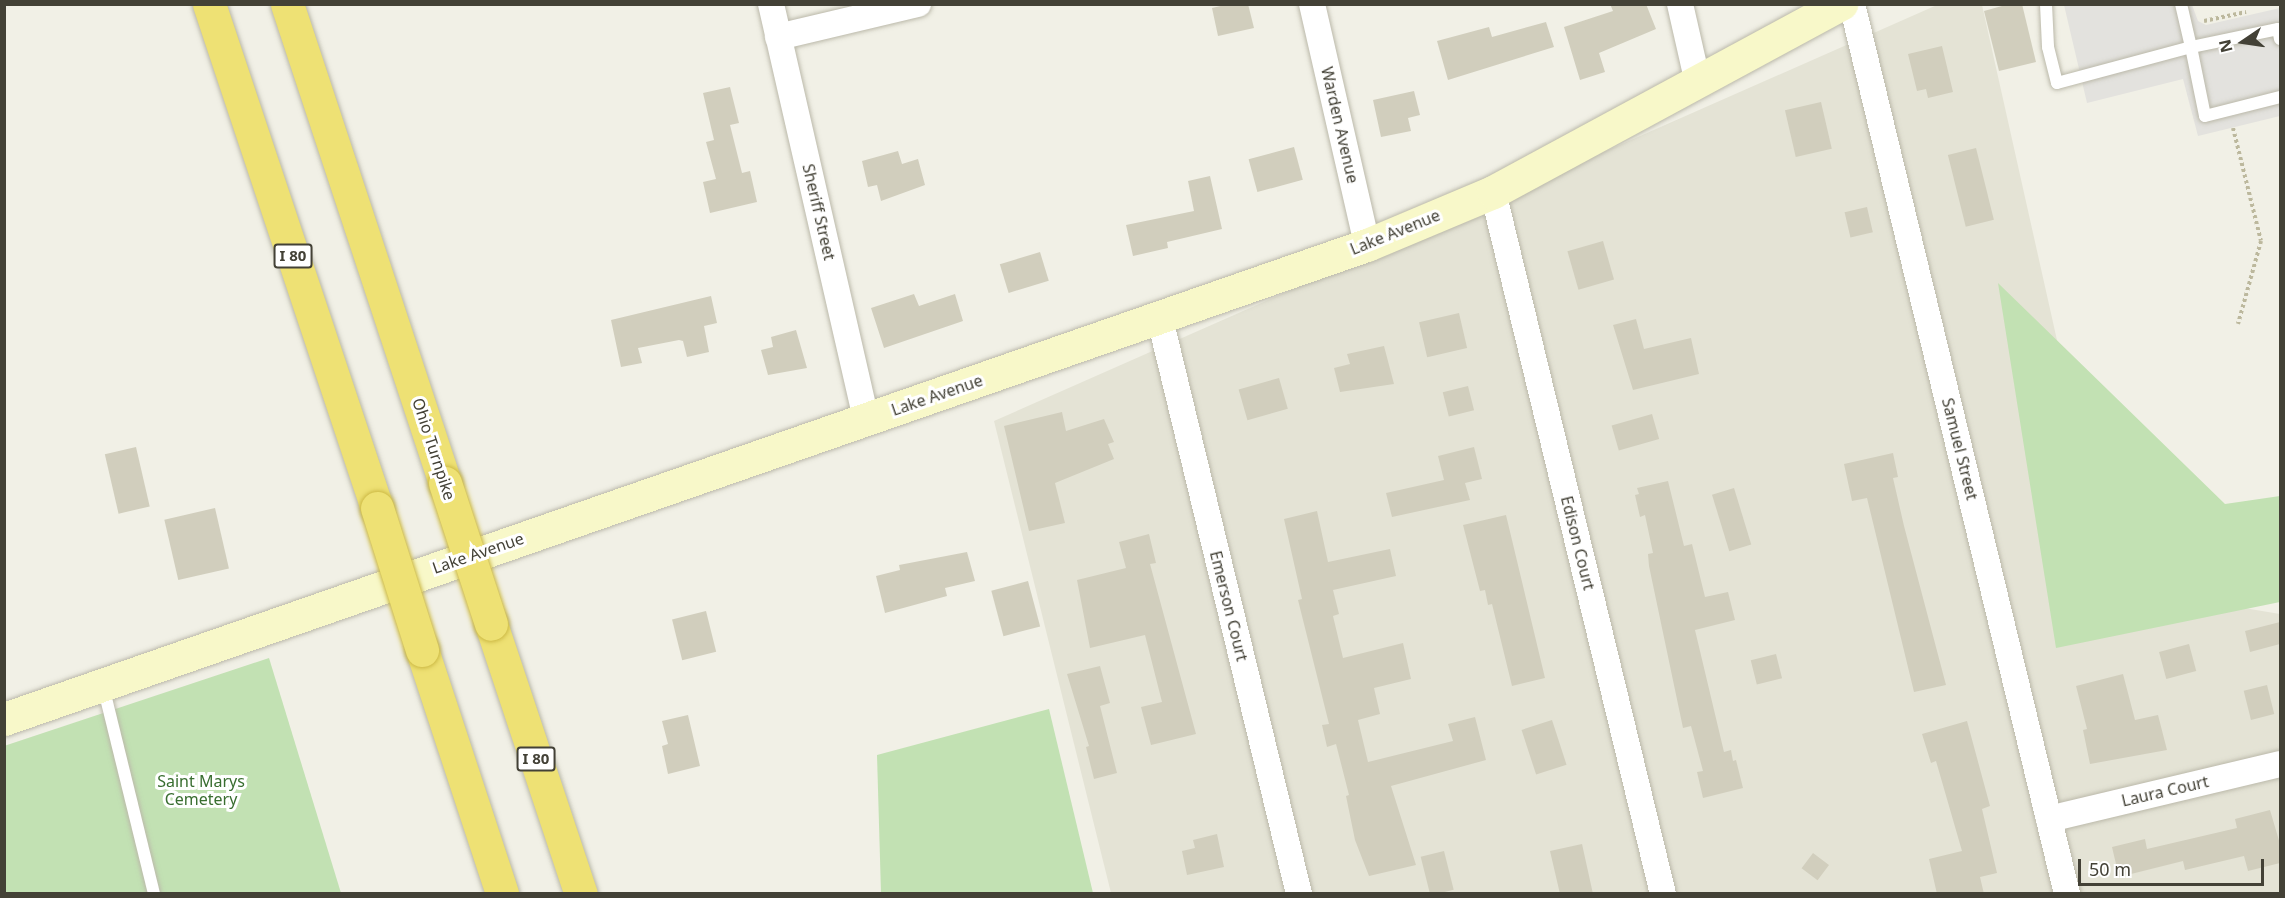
<!DOCTYPE html>
<style>
body{margin:0}
#map{position:relative;width:2285px;height:898px;overflow:hidden;background:#f1f0e6;font-family:"Noto Sans",sans-serif}
div>[style]{position:absolute}
.residential>*{inset:0;background:#e4e3d5}
.green>*{inset:0;background:#c2e1b3}
.parking>*{inset:0;background:#e3e2de}
.building>*{inset:0;background:#d1cebd;transform-origin:0 0}
.path>*{height:4px;margin-top:-2px;transform-origin:0;background:repeating-linear-gradient(90deg,#bcb89d 0 3px,transparent 0 6px)}
.roads{filter:drop-shadow(0 0 2px #bbb9aa) drop-shadow(0 0 2px #bbb9aa)}
.lane>*{height:12px;margin:-6px;padding:0 6px;transform-origin:6px;border-radius:6px;background:#fff}
.street>*{height:26px;margin:-13px;padding:0 13px;transform-origin:13px;border-radius:13px;background:#fff}
.secondary>*{height:33px;margin:-16.5px;padding:0 16.5px;transform-origin:16.5px;border-radius:16.5px;background:#f8f8c9}
.highway>*{height:33px;margin:-16.5px;padding:0 16.5px;transform-origin:16.5px;border-radius:16.5px;background:#eee174}
.bridges{filter:drop-shadow(0 0 2px #ccb945) drop-shadow(0 0 2px #ccb945)}
.highway-bridge>*{height:33px;margin:-16.5px;padding:0 16.5px;transform-origin:16.5px;border-radius:16.5px;background:#eee174}
span{translate:-50% -50%;white-space:nowrap;text-align:center;line-height:1.15;-webkit-text-stroke:6px #fff;paint-order:stroke}
.shield-label span{padding:2px 4px;background:#fff;border:2px solid;border-radius:4px;-webkit-text-stroke-width:0}
.shield-label{font-size:15px;color:#434136;font-weight:700}
.street-label{font-size:16px;color:#434136}
.park-label{font-size:16px;color:#396e30}
.frame{position:absolute;inset:0;border:6px solid #434136;pointer-events:none}
.north{position:absolute;left:2213px;top:12px;width:60px;height:60px;-webkit-text-stroke:4px #fff;paint-order:stroke;rotate:257deg;font-size:16px;font-weight:700;line-height:24px;text-align:center;color:#434136}
.north::after{content:'';display:block;margin:auto;width:21px;height:27px;background:#434136;clip-path:polygon(50% 0,100% 100%,50% 72%,0 100%)}
.scale{position:absolute;left:2078px;top:859px;width:186px;height:27px;box-sizing:border-box;border:3px solid #434136;border-top:0;padding-left:8px;font-size:18px;line-height:21px;white-space:nowrap;color:#434136;-webkit-text-stroke:4px #fff;paint-order:stroke}
</style>
<div id="map">
<div class="residential">
<div style="clip-path:polygon(1937px 5px,1982px 5px,2112px 586px,2280px 614px,2280px 893px,1111px 893px,994px 421px)"></div>
</div>
<div class="green">
<div style="clip-path:polygon(1998px 283px,2225px 504px,2280px 496px,2280px 602px,2056px 648px)"></div>
<div style="clip-path:polygon(269px 658px,341px 893px,5px 893px,4px 746px)"></div>
<div style="clip-path:polygon(1049px 709px,1093px 893px,881px 893px,877px 755px)"></div>
</div>
<div class="parking">
<div style="clip-path:polygon(2064px 5px,2192px 5px,2198px 21px,2206px 25px,2280px 8px,2280px 116px,2198px 136px,2183px 79px,2087px 103px)"></div>
</div>
<div class="building">
<div style="clip-path:polygon(1229px 4px,1248px 4px,1254px 28px,1218px 36px,1212px 8px)"></div>
<div style="clip-path:polygon(1610px 4px,1646px 4px,1656px 29px,1599px 53px,1605px 72px,1580px 80px,1564px 27px,1613px 11px)"></div>
<div style="clip-path:polygon(2009px 4px,2022px 4px,2036px 62px,1999px 71px,1984px 11px)"></div>
<div style="clip-path:polygon(1546px 22px,1554px 47px,1448px 80px,1437px 41px,1489px 27px,1492px 37px)"></div>
<div style="clip-path:polygon(1942px 46px,1953px 92px,1928px 98px,1926px 89px,1917px 91px,1908px 54px)"></div>
<div style="clip-path:polygon(730px 87px,739px 123px,730px 125px,742px 173px,750px 171px,757px 202px,710px 213px,703px 182px,716px 179px,706px 142px,714px 140px,703px 93px)"></div>
<div style="clip-path:polygon(1414px 91px,1420px 115px,1408px 118px,1411px 131px,1381px 137px,1373px 100px)"></div>
<div style="left:1821px;top:102px;width:48px;height:37px;rotate:77deg"></div>
<div style="left:1294px;top:147px;width:34px;height:47px;rotate:75deg"></div>
<div style="left:1976px;top:148px;width:74px;height:29px;rotate:76deg"></div>
<div style="clip-path:polygon(898px 151px,902px 164px,918px 159px,925px 185px,881px 201px,877px 185px,868px 187px,862px 161px)"></div>
<div style="clip-path:polygon(1210px 176px,1222px 229px,1167px 242px,1168px 248px,1133px 256px,1126px 225px,1194px 211px,1188px 181px)"></div>
<div style="left:1867px;top:207px;width:26px;height:23px;rotate:77deg"></div>
<div style="left:1603px;top:241px;width:40px;height:37px;rotate:74deg"></div>
<div style="left:1040px;top:252px;width:30px;height:42px;rotate:73deg"></div>
<div style="clip-path:polygon(914px 294px,919px 306px,955px 294px,963px 321px,884px 348px,871px 308px)"></div>
<div style="clip-path:polygon(711px 296px,717px 323px,704px 326px,709px 352px,687px 357px,683px 341px,679px 340px,638px 348px,642px 363px,621px 367px,611px 320px)"></div>
<div style="left:1459px;top:313px;width:36px;height:41px;rotate:77deg"></div>
<div style="clip-path:polygon(1636px 319px,1644px 349px,1691px 338px,1699px 374px,1633px 390px,1613px 325px)"></div>
<div style="clip-path:polygon(796px 330px,807px 368px,768px 375px,761px 350px,773px 347px,771px 337px)"></div>
<div style="clip-path:polygon(1384px 346px,1394px 384px,1340px 392px,1334px 368px,1350px 364px,1347px 354px)"></div>
<div style="left:1279px;top:378px;width:32px;height:42px;rotate:74deg"></div>
<div style="left:1468px;top:386px;width:25px;height:26px;rotate:76deg"></div>
<div style="clip-path:polygon(1062px 412px,1066px 431px,1104px 419px,1114px 442px,1108px 444px,1114px 459px,1055px 483px,1065px 523px,1029px 531px,1004px 426px)"></div>
<div style="left:1652px;top:414px;width:26px;height:42px;rotate:74deg"></div>
<div style="left:136px;top:447px;width:61px;height:32px;rotate:77deg"></div>
<div style="clip-path:polygon(1474px 447px,1482px 479px,1465px 483px,1470px 500px,1392px 517px,1386px 493px,1444px 480px,1438px 456px)"></div>
<div style="clip-path:polygon(1893px 453px,1898px 477px,1893px 478px,1904px 526px,1946px 685px,1914px 692px,1867px 498px,1852px 501px,1844px 464px)"></div>
<div style="clip-path:polygon(1668px 481px,1684px 546px,1692px 544px,1705px 597px,1728px 592px,1735px 620px,1695px 630px,1724px 752px,1731px 750px,1733px 761px,1736px 760px,1743px 788px,1703px 798px,1697px 772px,1703px 771px,1691px 726px,1683px 728px,1649px 566px,1648px 554px,1653px 553px,1645px 515px,1640px 517px,1635px 495px,1639px 494px,1637px 488px)"></div>
<div style="left:1734px;top:488px;width:59px;height:23px;rotate:73deg"></div>
<div style="left:215px;top:508px;width:62px;height:52px;rotate:77deg"></div>
<div style="clip-path:polygon(1317px 511px,1328px 562px,1390px 549px,1396px 576px,1333px 590px,1339px 614px,1333px 616px,1343px 658px,1403px 643px,1411px 679px,1374px 688px,1380px 714px,1358px 720px,1368px 762px,1453px 741px,1448px 724px,1475px 717px,1486px 760px,1391px 786px,1416px 865px,1369px 876px,1355px 840px,1346px 796px,1349px 795px,1336px 744px,1327px 747px,1322px 725px,1329px 724px,1298px 600px,1302px 599px,1284px 519px)"></div>
<div style="clip-path:polygon(1506px 515px,1545px 678px,1512px 686px,1492px 604px,1488px 605px,1485px 590px,1480px 591px,1463px 525px)"></div>
<div style="clip-path:polygon(1149px 534px,1156px 563px,1150px 564px,1196px 734px,1151px 745px,1141px 707px,1162px 702px,1145px 635px,1090px 648px,1077px 580px,1126px 568px,1119px 542px)"></div>
<div style="clip-path:polygon(967px 552px,975px 581px,945px 588px,947px 596px,885px 613px,876px 576px,900px 570px,899px 565px)"></div>
<div style="left:1028px;top:581px;width:47px;height:38px;rotate:75deg"></div>
<div style="left:706px;top:611px;width:42px;height:35px;rotate:76deg"></div>
<div style="clip-path:polygon(2280px 622px,2280px 644px,2250px 652px,2245px 631px)"></div>
<div style="left:2189px;top:644px;width:28px;height:31px;rotate:75deg"></div>
<div style="left:1776px;top:654px;width:25px;height:26px;rotate:76deg"></div>
<div style="clip-path:polygon(1100px 666px,1110px 703px,1100px 706px,1117px 773px,1094px 779px,1086px 747px,1089px 746px,1067px 674px)"></div>
<div style="clip-path:polygon(2123px 674px,2135px 720px,2158px 715px,2167px 750px,2090px 764px,2083px 730px,2087px 729px,2076px 686px)"></div>
<div style="left:2267px;top:685px;width:30px;height:24px;rotate:76deg"></div>
<div style="clip-path:polygon(688px 715px,700px 766px,668px 774px,662px 746px,668px 744px,662px 721px)"></div>
<div style="left:1552px;top:720px;width:47px;height:32px;rotate:72deg"></div>
<div style="clip-path:polygon(1967px 721px,1990px 806px,1982px 809px,1997px 873px,1980px 877px,1984px 894px,1937px 894px,1929px 859px,1962px 851px,1936px 761px,1931px 763px,1922px 734px)"></div>
<div style="clip-path:polygon(2270px 810px,2280px 844px,2280px 863px,2248px 871px,2244px 856px,2185px 870px,2183px 861px,2119px 877px,2112px 847px,2145px 839px,2147px 849px,2237px 828px,2235px 819px)"></div>
<div style="clip-path:polygon(1217px 834px,1224px 867px,1187px 875px,1182px 851px,1195px 848px,1193px 840px)"></div>
<div style="clip-path:polygon(1582px 844px,1593px 894px,1560px 894px,1550px 851px)"></div>
<div style="left:1444px;top:851px;width:40px;height:24px;rotate:76deg"></div>
<div style="left:1813px;top:853px;width:20px;height:19px;rotate:37deg"></div>
</div>
<div class="path">
<div style="left:2204px;top:21px;width:43px;rotate:-12.1deg"></div>
<div style="left:2233px;top:128px;width:116px;rotate:76.1deg"></div>
<div style="left:2261px;top:241px;width:86px;rotate:105.5deg"></div>
</div>
<div class="roads">
<div class="lane">
<div style="left:2046px;top:4px;width:43px;rotate:87.3deg"></div>
<div style="left:2048px;top:47px;width:37px;rotate:76deg"></div>
<div style="left:2057px;top:83px;width:139px;rotate:-15deg"></div>
<div style="left:2191px;top:47px;width:44px;rotate:-103.1deg"></div>
<div style="left:2280px;top:39px;width:10px;rotate:-101deg"></div>
<div style="left:2278px;top:29px;width:89px;rotate:168.3deg"></div>
<div style="left:2191px;top:47px;width:70px;rotate:78.5deg"></div>
<div style="left:2205px;top:116px;width:77px;rotate:-14.2deg"></div>
<div style="left:103px;top:686px;width:214px;rotate:76.2deg"></div>
</div>
<div class="street">
<div style="left:771px;top:4px;width:426px;rotate:77.1deg"></div>
<div style="left:1312px;top:4px;width:247px;rotate:77.1deg"></div>
<div style="left:1680px;top:4px;width:81px;rotate:77.2deg"></div>
<div style="left:1852px;top:4px;width:916px;rotate:76.42deg"></div>
<div style="left:778px;top:37px;width:144px;rotate:-13.3deg"></div>
<div style="left:1493px;top:192px;width:722px;rotate:76.39deg"></div>
<div style="left:1160px;top:319px;width:592px;rotate:76.41deg"></div>
<div style="left:2049px;top:819px;width:237px;rotate:-13.4deg"></div>
</div>
<div class="secondary">
<div style="left:4px;top:719px;width:1443px;rotate:-19.18deg"></div>
<div style="left:1367px;top:245px;width:137px;rotate:-22.8deg"></div>
<div style="left:1493px;top:192px;width:396px;rotate:-28.4deg"></div>
</div>
<div class="highway">
<div style="left:209px;top:4px;width:531px;rotate:71.57deg"></div>
<div style="left:287px;top:4px;width:504px;rotate:71.74deg"></div>
<div style="left:491px;top:624px;width:285px;rotate:71.6deg"></div>
<div style="left:422px;top:650px;width:257px;rotate:71.8deg"></div>
</div>
</div>
<div class="bridges">
<div class="highway-bridge">
<div style="left:445px;top:483px;width:148px;rotate:71.9deg"></div>
<div style="left:377px;top:508px;width:149px;rotate:72.4deg"></div>
</div>
</div>
<div class="shield-label">
<span style="left:293px;top:256px">I 80</span>
<span style="left:536px;top:759px">I 80</span>
</div>
<div class="street-label">
<span style="left:1340px;top:125px;rotate:77deg">Warden Avenue</span>
<span style="left:819px;top:212px;rotate:77deg">Sheriff Street</span>
<span style="left:1395px;top:232px;rotate:-22deg">Lake Avenue</span>
<span style="left:937px;top:395px;rotate:-19deg">Lake Avenue</span>
<span style="left:434px;top:449px;rotate:72deg">Ohio Turnpike</span>
<span style="left:1960px;top:449px;rotate:76deg">Samuel Street</span>
<span style="left:1578px;top:543px;rotate:76deg">Edison Court</span>
<span style="left:478px;top:553px;rotate:-19deg">Lake Avenue</span>
<span style="left:1229px;top:606px;rotate:76deg">Emerson Court</span>
<span style="left:2165px;top:791px;rotate:-13deg">Laura Court</span>
</div>
<div class="park-label">
<span style="left:201px;top:790px">Saint Marys<br>Cemetery</span>
</div>
<div class="frame"></div>
<div class="north">N</div>
<div class="scale">50 m</div>
</div>
